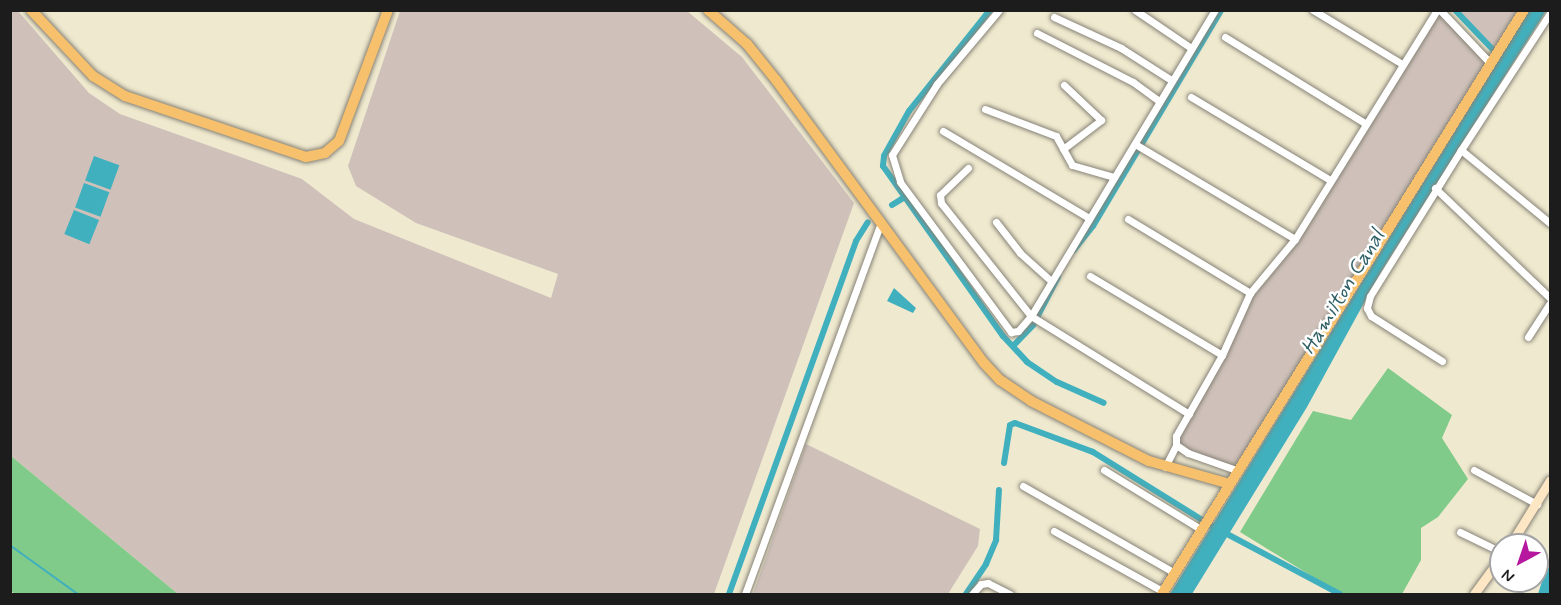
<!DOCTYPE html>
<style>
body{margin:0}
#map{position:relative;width:1561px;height:605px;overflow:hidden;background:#efe9cf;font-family:Mynerve,sans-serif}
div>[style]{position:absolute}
.industrial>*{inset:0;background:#cfc1ba}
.green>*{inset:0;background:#80cb89}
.water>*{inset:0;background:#41b0be;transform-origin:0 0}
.stream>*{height:1.5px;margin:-0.75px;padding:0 0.75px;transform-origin:0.75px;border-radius:0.75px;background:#41b0be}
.canal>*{height:6px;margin:-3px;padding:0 3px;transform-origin:3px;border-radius:3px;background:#41b0be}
.roads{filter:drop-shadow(0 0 2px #868276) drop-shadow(0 0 2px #868276)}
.street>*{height:7px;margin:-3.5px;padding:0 3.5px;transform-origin:3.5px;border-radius:3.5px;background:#fff}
.secondary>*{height:9px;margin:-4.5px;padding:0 4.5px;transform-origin:4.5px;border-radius:4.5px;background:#fce6c4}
.primary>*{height:10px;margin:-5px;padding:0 5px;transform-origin:5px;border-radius:5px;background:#f7c06c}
span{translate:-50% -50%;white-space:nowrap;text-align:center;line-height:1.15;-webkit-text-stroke:5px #fff;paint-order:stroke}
.water-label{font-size:21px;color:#2d5f65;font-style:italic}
.frame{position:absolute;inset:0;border:12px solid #1c1c1c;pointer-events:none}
.north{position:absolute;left:1489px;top:533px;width:60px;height:60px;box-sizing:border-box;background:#fff;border:2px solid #a4a4a4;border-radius:50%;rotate:220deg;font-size:16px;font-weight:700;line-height:24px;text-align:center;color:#1c1c1c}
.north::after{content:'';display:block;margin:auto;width:21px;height:27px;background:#b5179e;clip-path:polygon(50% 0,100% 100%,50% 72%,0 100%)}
</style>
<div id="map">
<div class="industrial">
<div style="clip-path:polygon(10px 11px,18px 11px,89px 93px,120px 114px,302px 179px,354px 219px,551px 298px,558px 274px,416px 223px,356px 186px,348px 166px,400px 11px,687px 11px,742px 57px,854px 203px,714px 594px,178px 594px,11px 456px)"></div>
<div style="clip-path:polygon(1438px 11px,1491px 62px,1238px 470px,1182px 448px,1177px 436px,1223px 356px,1244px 304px,1296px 240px)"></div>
<div style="clip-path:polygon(1459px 11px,1518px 11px,1495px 49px)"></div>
<div style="clip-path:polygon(806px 444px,980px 529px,978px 546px,948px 594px,753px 594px)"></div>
</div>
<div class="green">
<div style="clip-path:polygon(1388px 368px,1452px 415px,1442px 438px,1468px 479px,1438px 517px,1421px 528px,1421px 560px,1402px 594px,1341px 594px,1240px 532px,1313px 411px,1351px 420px)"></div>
<div style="clip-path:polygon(10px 456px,11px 456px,178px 594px,15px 594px,11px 591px)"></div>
</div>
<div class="water">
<div style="clip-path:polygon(1529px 11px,1546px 11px,1382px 270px,1307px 407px,1192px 594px,1170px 594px)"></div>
<div style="left:94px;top:156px;width:27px;height:26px;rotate:20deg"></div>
<div style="left:84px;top:183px;width:27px;height:26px;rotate:20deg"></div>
<div style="left:74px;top:210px;width:27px;height:26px;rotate:22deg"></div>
<div style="clip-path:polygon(894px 288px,916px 308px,913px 313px,887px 301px)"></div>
<div style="clip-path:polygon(1550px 565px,1550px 594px,1538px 594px,1544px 575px)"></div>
</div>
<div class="stream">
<div style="left:10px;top:545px;width:84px;rotate:35.8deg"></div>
</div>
<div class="canal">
<div style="left:990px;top:10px;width:129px;rotate:128.7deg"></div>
<div style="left:909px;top:111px;width:51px;rotate:119.1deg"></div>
<div style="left:884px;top:156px;width:10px;rotate:96deg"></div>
<div style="left:883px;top:166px;width:208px;rotate:54.8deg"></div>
<div style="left:1003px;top:336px;width:35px;rotate:47deg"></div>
<div style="left:1027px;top:362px;width:36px;rotate:34deg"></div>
<div style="left:1057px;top:382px;width:51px;rotate:24.1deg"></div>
<div style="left:1455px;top:10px;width:64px;rotate:46.3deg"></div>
<div style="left:892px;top:205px;width:13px;rotate:-32deg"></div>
<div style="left:1074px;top:250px;width:31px;rotate:-52deg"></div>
<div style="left:1093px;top:226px;width:251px;rotate:-59.3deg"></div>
<div style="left:1013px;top:346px;width:29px;rotate:-46deg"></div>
<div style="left:1033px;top:325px;width:54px;rotate:-62.5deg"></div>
<div style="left:1004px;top:463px;width:38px;rotate:-81deg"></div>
<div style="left:1010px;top:425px;width:5px;rotate:-22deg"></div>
<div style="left:1015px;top:423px;width:83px;rotate:20.4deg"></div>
<div style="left:1093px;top:452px;width:140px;rotate:31.9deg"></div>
<div style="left:1212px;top:526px;width:145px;rotate:28deg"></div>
<div style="left:729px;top:594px;width:375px;rotate:-70.2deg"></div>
<div style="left:856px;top:241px;width:22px;rotate:-58deg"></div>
<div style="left:966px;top:594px;width:36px;rotate:-56deg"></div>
<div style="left:986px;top:564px;width:26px;rotate:-67deg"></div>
<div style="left:996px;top:540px;width:50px;rotate:-86.6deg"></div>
</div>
<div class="roads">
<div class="street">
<div style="left:999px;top:10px;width:97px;rotate:130deg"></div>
<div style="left:937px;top:84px;width:84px;rotate:122.4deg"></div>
<div style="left:892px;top:155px;width:28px;rotate:73deg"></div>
<div style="left:900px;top:182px;width:187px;rotate:53.5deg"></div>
<div style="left:1011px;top:332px;width:7px;rotate:-8deg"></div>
<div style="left:1018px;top:331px;width:20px;rotate:-49deg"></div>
<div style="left:1031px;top:316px;width:357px;rotate:-59deg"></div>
<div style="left:1135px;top:10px;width:68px;rotate:34.2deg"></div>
<div style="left:1313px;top:10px;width:104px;rotate:31.2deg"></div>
<div style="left:1440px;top:10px;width:74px;rotate:46.6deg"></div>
<div style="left:1054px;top:17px;width:74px;rotate:24.8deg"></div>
<div style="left:1121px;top:48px;width:59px;rotate:32.6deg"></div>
<div style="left:1037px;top:33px;width:108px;rotate:27deg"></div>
<div style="left:1133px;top:82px;width:32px;rotate:36deg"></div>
<div style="left:1225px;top:37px;width:164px;rotate:31.6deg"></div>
<div style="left:1191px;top:97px;width:162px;rotate:30.8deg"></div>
<div style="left:985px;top:109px;width:76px;rotate:20.8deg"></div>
<div style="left:1056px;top:136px;width:33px;rotate:61deg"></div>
<div style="left:1072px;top:165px;width:44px;rotate:15.9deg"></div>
<div style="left:943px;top:131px;width:170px;rotate:30.8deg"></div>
<div style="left:1135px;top:144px;width:186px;rotate:30.7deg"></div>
<div style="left:1063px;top:149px;width:48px;rotate:-37.3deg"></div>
<div style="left:1101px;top:120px;width:51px;rotate:-136.6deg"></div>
<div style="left:1461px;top:150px;width:163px;rotate:-57deg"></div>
<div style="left:968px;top:168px;width:39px;rotate:136deg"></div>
<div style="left:940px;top:195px;width:8px;rotate:83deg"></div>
<div style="left:941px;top:203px;width:144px;rotate:51.5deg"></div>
<div style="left:1031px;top:316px;width:186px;rotate:31.8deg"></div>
<div style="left:1435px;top:188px;width:159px;rotate:43.7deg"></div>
<div style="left:1128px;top:219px;width:143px;rotate:31.2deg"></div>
<div style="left:996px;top:222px;width:39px;rotate:52deg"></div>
<div style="left:1020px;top:253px;width:40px;rotate:42deg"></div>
<div style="left:1090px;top:276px;width:154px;rotate:30.9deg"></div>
<div style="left:1528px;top:337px;width:40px;rotate:-57.1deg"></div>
<div style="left:1442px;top:361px;width:84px;rotate:-147.6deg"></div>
<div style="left:1371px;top:316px;width:9px;rotate:-117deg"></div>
<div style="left:1367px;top:308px;width:12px;rotate:-76deg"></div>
<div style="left:1370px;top:296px;width:172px;rotate:-58.1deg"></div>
<div style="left:1461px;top:150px;width:115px;rotate:39.4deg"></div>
<div style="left:1165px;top:467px;width:25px;rotate:-63deg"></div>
<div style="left:1104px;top:470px;width:115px;rotate:31.5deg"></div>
<div style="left:1474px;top:470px;width:72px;rotate:28.4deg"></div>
<div style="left:1239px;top:471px;width:54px;rotate:-160.6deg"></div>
<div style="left:1188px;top:453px;width:14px;rotate:-146deg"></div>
<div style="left:1176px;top:445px;width:9px;rotate:-90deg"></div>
<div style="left:1176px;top:436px;width:93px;rotate:-60.4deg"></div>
<div style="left:1222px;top:355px;width:68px;rotate:-65.7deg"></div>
<div style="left:1250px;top:293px;width:70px;rotate:-50.2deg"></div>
<div style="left:1295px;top:239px;width:269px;rotate:-58.2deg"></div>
<div style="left:1023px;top:486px;width:175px;rotate:29.8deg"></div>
<div style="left:1054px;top:531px;width:126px;rotate:29deg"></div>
<div style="left:1460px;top:532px;width:46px;rotate:26deg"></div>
<div style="left:745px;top:594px;width:396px;rotate:-69.9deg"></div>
<div style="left:972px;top:594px;width:13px;rotate:-48deg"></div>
<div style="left:981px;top:584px;width:7px;rotate:-8deg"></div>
<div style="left:988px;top:583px;width:25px;rotate:27deg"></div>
</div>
<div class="secondary">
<div style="left:1510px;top:545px;width:76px;rotate:-58.4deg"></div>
<div style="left:1474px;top:594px;width:46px;rotate:-53.9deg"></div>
</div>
<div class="primary">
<div style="left:31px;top:10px;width:91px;rotate:46.8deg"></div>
<div style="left:93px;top:76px;width:38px;rotate:32deg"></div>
<div style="left:125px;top:96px;width:191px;rotate:18.6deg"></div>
<div style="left:306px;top:157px;width:19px;rotate:-12deg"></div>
<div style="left:325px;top:153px;width:18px;rotate:-41deg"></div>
<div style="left:339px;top:141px;width:140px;rotate:-69.5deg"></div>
<div style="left:708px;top:10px;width:52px;rotate:41.1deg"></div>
<div style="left:747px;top:44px;width:46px;rotate:51.1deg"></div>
<div style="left:776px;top:80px;width:351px;rotate:53.7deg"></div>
<div style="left:984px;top:363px;width:23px;rotate:47deg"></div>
<div style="left:1000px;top:380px;width:37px;rotate:34deg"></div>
<div style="left:1031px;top:401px;width:132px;rotate:27deg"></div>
<div style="left:1149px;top:461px;width:84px;rotate:15.9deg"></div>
<div style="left:1162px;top:594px;width:687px;rotate:-58.21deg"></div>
</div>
</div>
<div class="water-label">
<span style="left:1343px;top:292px;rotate:-59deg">Hamilton Canal</span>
</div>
<div class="frame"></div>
<div class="north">N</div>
</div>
